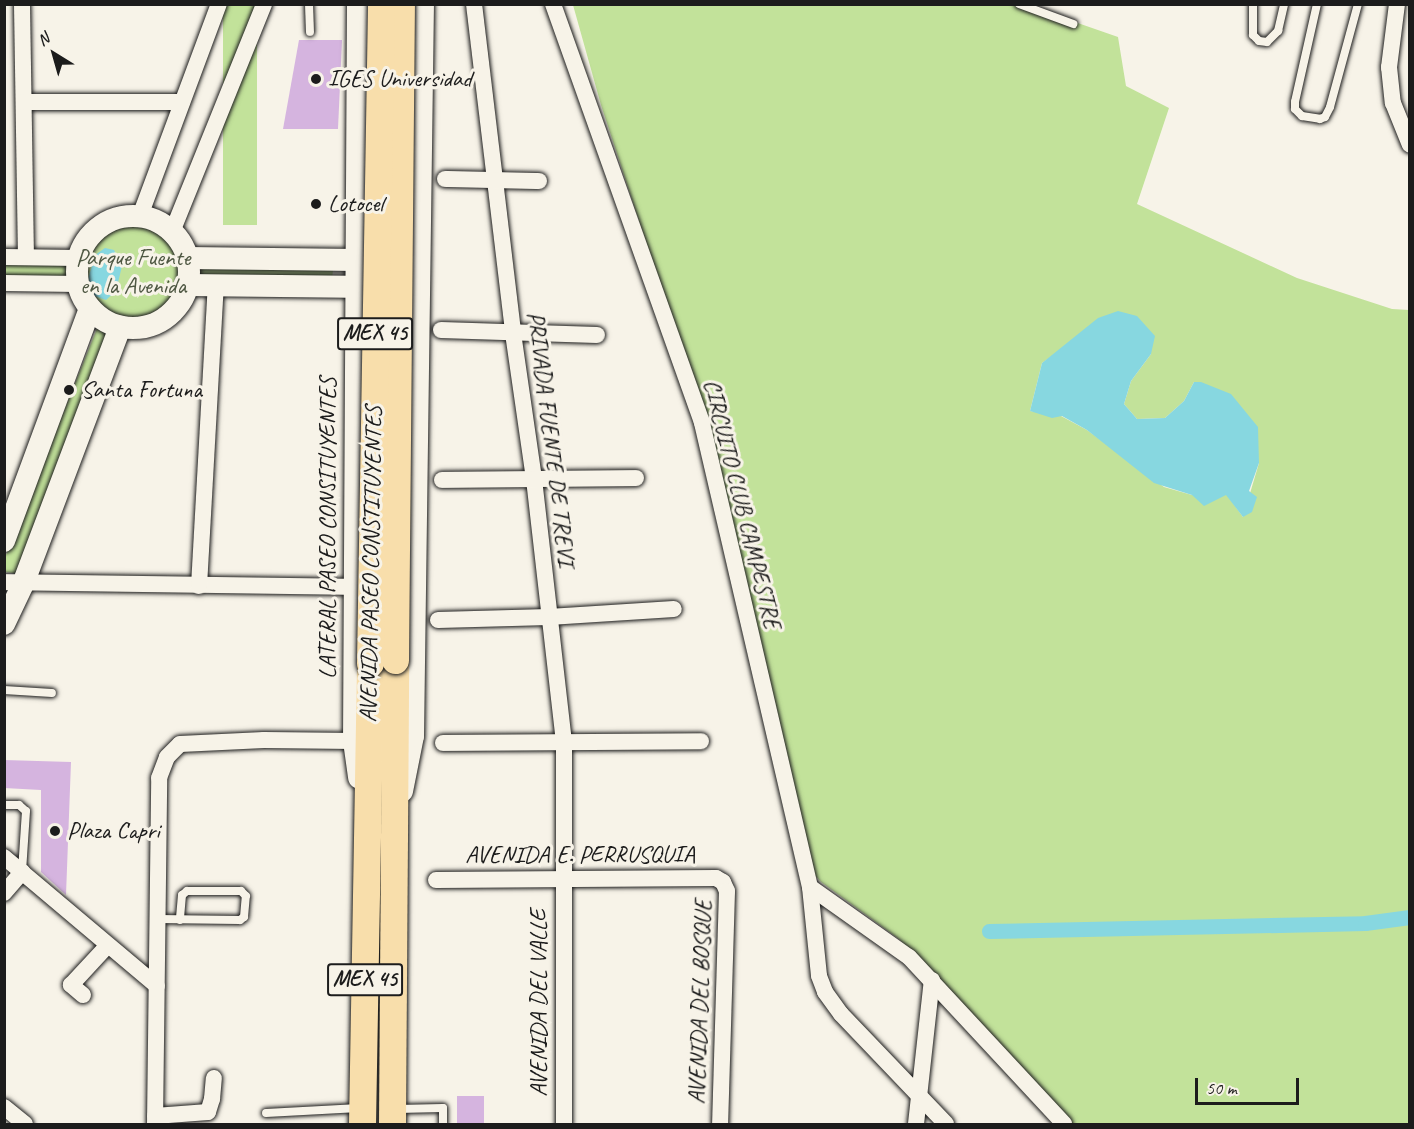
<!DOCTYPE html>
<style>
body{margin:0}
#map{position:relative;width:1414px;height:1129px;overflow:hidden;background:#f7f3e8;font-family:Caveat,sans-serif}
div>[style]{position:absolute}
.green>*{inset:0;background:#c2e29a;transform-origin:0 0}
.round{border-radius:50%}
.water>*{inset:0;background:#87d7e0}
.canal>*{height:15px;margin:-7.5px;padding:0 7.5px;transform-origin:7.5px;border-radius:7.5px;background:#87d7e0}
.building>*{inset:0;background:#d5b4df;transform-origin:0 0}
.roads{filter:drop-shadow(0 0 2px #1c1c1c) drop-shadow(0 0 2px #1c1c1c)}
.service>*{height:8px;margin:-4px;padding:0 4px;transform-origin:4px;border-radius:4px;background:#f7f3e8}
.minor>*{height:16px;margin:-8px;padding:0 8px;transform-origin:8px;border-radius:8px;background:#f7f3e8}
.secondary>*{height:22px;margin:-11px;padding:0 11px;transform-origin:11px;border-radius:11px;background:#f7f3e8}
.secondary>.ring{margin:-11px;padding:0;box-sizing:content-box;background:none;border:22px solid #f7f3e8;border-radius:50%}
.trunk>*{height:27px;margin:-13.5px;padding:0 13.5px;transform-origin:13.5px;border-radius:13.5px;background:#f8deab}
.bridges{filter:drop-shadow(0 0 2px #1c1c1c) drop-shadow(0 0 2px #1c1c1c)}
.trunk-bridge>*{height:27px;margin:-13.5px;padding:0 13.5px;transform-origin:13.5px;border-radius:13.5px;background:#f8deab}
.dots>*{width:16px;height:16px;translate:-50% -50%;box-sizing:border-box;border:3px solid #f7f3e8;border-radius:50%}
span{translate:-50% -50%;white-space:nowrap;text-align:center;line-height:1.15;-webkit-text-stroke:6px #f7f3e8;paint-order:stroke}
.shield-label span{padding:2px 4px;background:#f7f3e8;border:2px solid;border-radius:4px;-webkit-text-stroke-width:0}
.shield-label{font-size:22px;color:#1c1c1c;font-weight:700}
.poi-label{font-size:24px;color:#1c1c1c}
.left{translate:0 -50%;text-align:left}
.park-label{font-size:24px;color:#4e5742}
.street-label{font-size:24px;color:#1c1c1c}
.frame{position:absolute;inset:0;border:6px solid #1c1c1c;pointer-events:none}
.north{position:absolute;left:24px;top:24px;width:60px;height:60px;-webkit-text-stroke:4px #f7f3e8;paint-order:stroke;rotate:323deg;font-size:16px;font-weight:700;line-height:24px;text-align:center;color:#1c1c1c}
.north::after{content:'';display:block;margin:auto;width:21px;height:27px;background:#1c1c1c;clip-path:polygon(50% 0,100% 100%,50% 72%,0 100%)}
.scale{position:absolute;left:1195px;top:1078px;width:104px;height:27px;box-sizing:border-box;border:3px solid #1c1c1c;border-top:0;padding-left:8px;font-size:18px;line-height:21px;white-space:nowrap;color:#1c1c1c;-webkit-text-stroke:4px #f7f3e8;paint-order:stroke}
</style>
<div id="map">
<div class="green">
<div style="left:223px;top:5px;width:34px;height:220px"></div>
<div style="clip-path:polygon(evenodd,573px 5px,1026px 5px,1118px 37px,1126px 86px,1169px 108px,1137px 204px,1297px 278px,1392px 309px,1409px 310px,1409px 1124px,1071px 1124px,997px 1040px,899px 939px,821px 882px,811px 871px,705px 422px,601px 105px,573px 5px,1063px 348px,1151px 354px,1131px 381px,1124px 404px,1137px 419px,1165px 418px,1184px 401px,1194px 382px,1259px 463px,1243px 517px,1227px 495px,1192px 495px,1164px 487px,1087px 430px,1061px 416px,1030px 411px,1042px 363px,1063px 348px)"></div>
<div class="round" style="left:77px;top:216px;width:112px;height:112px"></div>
<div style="left:74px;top:260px;width:20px;height:69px;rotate:87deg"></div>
<div style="clip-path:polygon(334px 263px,332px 278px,198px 280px,199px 267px)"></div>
<div style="clip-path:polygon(100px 321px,115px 329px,21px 574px,5px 572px,4px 560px)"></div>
</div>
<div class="water">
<div style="clip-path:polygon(105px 248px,114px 250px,122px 266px,116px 291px,106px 300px,94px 296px,88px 279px,95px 255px)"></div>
<div style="clip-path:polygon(1118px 311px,1137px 316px,1155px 336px,1151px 354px,1131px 381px,1124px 404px,1137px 419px,1165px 418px,1184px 401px,1194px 382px,1201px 382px,1231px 394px,1258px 427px,1259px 463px,1249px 491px,1257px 497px,1252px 512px,1243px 517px,1226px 495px,1204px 506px,1192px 495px,1154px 483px,1087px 430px,1062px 416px,1052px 418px,1030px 411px,1042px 363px,1098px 318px)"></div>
</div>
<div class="canal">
<div style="left:989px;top:931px;width:376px;rotate:-1.2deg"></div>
<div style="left:1365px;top:923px;width:45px;rotate:-7.6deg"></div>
</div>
<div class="building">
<div style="clip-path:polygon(299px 40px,342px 40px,338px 129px,283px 129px)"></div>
<div style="clip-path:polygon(4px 760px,71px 762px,66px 895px,41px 872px,41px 790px,4px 788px)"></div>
<div style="left:457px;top:1096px;width:27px;height:29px"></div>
</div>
<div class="roads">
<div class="service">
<div style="left:309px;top:4px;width:28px;rotate:88deg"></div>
<div style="left:1019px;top:4px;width:58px;rotate:20.3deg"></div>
<div style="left:1253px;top:4px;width:31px;rotate:90deg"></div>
<div style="left:1253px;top:35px;width:8px;rotate:45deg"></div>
<div style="left:1259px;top:41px;width:8px;rotate:7deg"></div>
<div style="left:1267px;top:42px;width:16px;rotate:-45deg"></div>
<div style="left:1278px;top:31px;width:28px;rotate:-77deg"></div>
<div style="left:1317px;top:4px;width:100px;rotate:102.7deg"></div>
<div style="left:1295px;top:102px;width:7px;rotate:90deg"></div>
<div style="left:1295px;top:109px;width:10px;rotate:45deg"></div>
<div style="left:1302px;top:116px;width:18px;rotate:9deg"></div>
<div style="left:1320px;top:119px;width:5px;rotate:-22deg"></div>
<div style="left:1325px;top:117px;width:11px;rotate:-63deg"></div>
<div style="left:1330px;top:107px;width:107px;rotate:-74.8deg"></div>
<div style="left:4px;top:690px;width:48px;rotate:3.6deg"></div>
<div style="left:4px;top:805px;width:15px"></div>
<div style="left:19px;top:805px;width:9px;rotate:41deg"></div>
<div style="left:26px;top:811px;width:61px;rotate:93.8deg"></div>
<div style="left:158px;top:919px;width:82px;rotate:0.7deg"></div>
<div style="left:240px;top:920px;width:5px;rotate:-37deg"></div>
<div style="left:244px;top:917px;width:21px;rotate:-85deg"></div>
<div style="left:246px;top:896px;width:7px;rotate:-135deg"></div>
<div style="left:241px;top:891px;width:54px;rotate:180deg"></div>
<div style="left:187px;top:891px;width:6px;rotate:141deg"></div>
<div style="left:182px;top:895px;width:25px;rotate:95deg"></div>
<div style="left:397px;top:1109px;width:46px;rotate:-1.2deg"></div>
<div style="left:443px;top:1108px;width:16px;rotate:90deg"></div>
<div style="left:266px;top:1113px;width:93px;rotate:-3.1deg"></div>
</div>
<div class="minor">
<div style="left:22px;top:4px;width:253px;rotate:89.1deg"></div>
<div style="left:474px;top:4px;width:331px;rotate:83.2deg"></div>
<div style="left:513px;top:333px;width:148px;rotate:81.8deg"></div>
<div style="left:534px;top:479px;width:267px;rotate:83.5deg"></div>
<div style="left:564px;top:744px;width:380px;rotate:90deg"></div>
<div style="left:553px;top:4px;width:445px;rotate:70.4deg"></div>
<div style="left:702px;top:423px;width:476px;rotate:76.9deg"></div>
<div style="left:810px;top:887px;width:89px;rotate:84.2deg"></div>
<div style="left:819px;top:976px;width:17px;rotate:69deg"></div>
<div style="left:825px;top:992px;width:27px;rotate:54deg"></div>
<div style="left:841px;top:1014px;width:152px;rotate:46.3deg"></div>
<div style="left:1397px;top:4px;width:64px;rotate:97.2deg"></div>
<div style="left:1389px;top:67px;width:36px;rotate:84deg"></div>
<div style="left:1393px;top:103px;width:45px;rotate:68deg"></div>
<div style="left:24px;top:102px;width:158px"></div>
<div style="left:445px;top:179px;width:94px;rotate:1.2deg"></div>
<div style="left:140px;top:216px;width:226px;rotate:-69.6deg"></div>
<div style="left:172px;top:232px;width:246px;rotate:-68deg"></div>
<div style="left:4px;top:257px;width:74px;rotate:0.8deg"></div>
<div style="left:4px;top:283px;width:74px;rotate:0.8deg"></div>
<div style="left:441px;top:330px;width:156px;rotate:1.8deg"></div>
<div style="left:442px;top:480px;width:194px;rotate:-0.6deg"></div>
<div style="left:4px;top:582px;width:351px;rotate:0.8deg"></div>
<div style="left:199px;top:586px;width:300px;rotate:-86.8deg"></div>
<div style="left:438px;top:620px;width:111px;rotate:-1.5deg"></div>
<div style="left:549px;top:617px;width:125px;rotate:-3.7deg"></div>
<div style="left:443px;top:743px;width:258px;rotate:-0.4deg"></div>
<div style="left:4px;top:857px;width:200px;rotate:40.1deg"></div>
<div style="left:436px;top:880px;width:280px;rotate:-0.4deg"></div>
<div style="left:716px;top:878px;width:8px;rotate:30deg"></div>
<div style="left:723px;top:882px;width:10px;rotate:66deg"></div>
<div style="left:727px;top:891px;width:233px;rotate:91.7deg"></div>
<div style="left:810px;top:887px;width:121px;rotate:35.3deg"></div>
<div style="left:909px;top:957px;width:228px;rotate:47.1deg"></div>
<div style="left:4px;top:893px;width:28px;rotate:-49deg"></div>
<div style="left:83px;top:995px;width:16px;rotate:-140deg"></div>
<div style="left:71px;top:985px;width:54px;rotate:-47.2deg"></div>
<div style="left:4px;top:1107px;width:27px;rotate:39deg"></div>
<div style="left:155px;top:1116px;width:53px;rotate:-4.3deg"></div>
<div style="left:208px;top:1112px;width:14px;rotate:-73deg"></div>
<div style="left:212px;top:1099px;width:21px;rotate:-85deg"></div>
<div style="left:155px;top:1124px;width:346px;rotate:-89.3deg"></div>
<div style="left:159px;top:778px;width:22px;rotate:-69deg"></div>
<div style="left:167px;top:757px;width:18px;rotate:-45deg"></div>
<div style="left:180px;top:744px;width:84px;rotate:-2.7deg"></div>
<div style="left:264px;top:740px;width:90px;rotate:0.6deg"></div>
<div style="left:916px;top:1124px;width:145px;rotate:-83.7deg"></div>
</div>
<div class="secondary">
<div style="left:358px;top:4px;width:737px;rotate:90.31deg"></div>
<div style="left:354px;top:741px;width:37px;rotate:82deg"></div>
<div class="ring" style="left:77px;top:216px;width:90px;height:90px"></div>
<div style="left:187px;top:258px;width:170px;rotate:0.7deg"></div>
<div style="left:187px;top:285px;width:185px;rotate:0.6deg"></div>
<div style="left:4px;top:541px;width:248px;rotate:-69.7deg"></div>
<div style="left:4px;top:624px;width:44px;rotate:-64.6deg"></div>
<div style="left:23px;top:584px;width:275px;rotate:-69.3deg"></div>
<div style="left:402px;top:791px;width:56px;rotate:-78.7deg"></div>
<div style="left:413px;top:736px;width:732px;rotate:-89.22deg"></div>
</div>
<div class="trunk">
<div style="left:362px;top:1124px;width:461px;rotate:-89deg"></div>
<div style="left:392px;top:1124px;width:464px;rotate:-89.6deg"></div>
</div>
</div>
<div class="bridges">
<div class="trunk-bridge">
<div style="left:395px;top:660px;width:656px;rotate:-89.48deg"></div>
<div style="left:370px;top:663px;width:659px;rotate:-89.04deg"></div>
</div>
</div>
<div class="dots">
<div style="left:316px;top:79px;background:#1c1c1c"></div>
<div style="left:316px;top:204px;background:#1c1c1c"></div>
<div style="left:69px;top:390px;background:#1c1c1c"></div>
<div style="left:55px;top:831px;background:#1c1c1c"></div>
</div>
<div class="shield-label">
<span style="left:375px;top:334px">MEX 45</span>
<span style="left:365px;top:980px">MEX 45</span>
</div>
<div class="poi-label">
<span class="left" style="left:328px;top:79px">IGES Universidad</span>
<span class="left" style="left:328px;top:204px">Lotocel</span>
<span class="left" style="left:81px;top:390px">Santa Fortuna</span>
<span class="left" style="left:67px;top:831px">Plaza Capri</span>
</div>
<div class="park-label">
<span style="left:133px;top:272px">Parque Fuente<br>en la Avenida</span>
</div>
<div class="street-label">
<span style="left:551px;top:439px;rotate:83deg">PRIVADA FUENTE DE TREVI</span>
<span style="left:742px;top:504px;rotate:76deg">CIRCUITO CLUB CAMPESTRE</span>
<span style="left:328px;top:528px;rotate:-90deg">LATERAL PASEO CONSITUYENTES</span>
<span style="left:371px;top:564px;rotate:-89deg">AVENIDA PASEO CONSTITUYENTES</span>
<span style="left:580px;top:855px">AVENIDA E. PERRUSQUIA</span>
<span style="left:700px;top:1002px;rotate:-88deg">AVENIDA DEL BOSQUE</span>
<span style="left:539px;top:1003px;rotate:-90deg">AVENIDA DEL VALLE</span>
</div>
<div class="frame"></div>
<div class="north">N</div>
<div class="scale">50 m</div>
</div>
